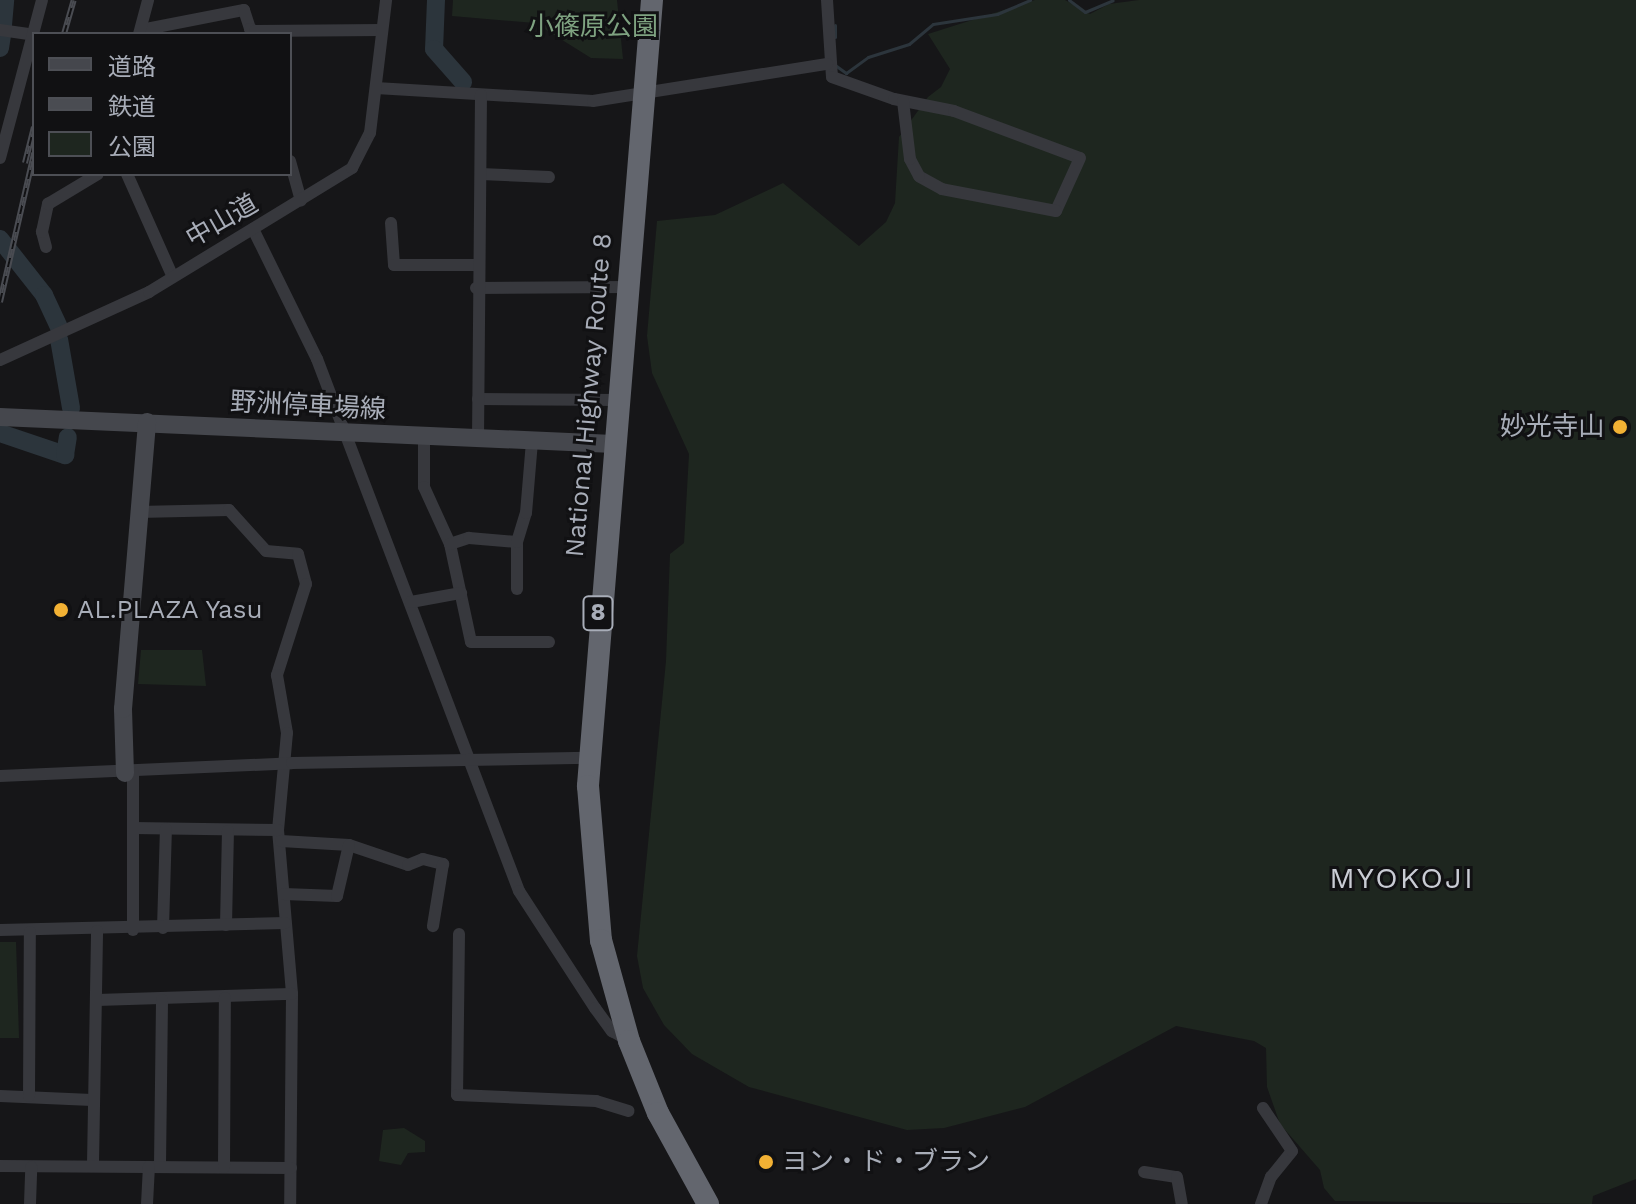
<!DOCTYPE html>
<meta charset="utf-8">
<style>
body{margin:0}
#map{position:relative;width:1636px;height:1204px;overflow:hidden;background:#161618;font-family:"Work Sans","Noto Sans JP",sans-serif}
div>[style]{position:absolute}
.green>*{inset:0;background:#1e261f}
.stream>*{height:3px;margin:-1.5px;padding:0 1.5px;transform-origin:1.5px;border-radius:1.5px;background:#2c353c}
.river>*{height:18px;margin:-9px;padding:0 9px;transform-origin:9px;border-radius:9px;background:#2c353c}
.street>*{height:12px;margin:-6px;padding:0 6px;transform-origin:6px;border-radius:6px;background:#37383d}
.secondary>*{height:18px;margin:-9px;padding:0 9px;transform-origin:9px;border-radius:9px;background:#45474d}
.highway>*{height:22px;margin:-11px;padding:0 11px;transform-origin:11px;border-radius:11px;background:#63666e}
.rail>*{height:6px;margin-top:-3px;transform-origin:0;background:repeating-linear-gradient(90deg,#111113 0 9px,#4a4c52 0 18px);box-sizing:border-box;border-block:2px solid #4a4c52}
.dots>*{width:22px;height:22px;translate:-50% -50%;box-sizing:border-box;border:4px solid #111113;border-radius:50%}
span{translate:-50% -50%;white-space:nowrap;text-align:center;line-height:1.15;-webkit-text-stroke:6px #111113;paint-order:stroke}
.shield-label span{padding:2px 6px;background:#111113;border:2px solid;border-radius:6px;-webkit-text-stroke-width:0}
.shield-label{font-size:24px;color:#a8adb8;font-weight:700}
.park-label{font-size:26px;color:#7fa381}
.street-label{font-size:26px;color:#a8adb8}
.poi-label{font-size:26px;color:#a8adb8}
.right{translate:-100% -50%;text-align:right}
.left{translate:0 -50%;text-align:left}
.quarter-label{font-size:30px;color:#c9ccd4;letter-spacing:2px}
.legend{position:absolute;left:32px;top:32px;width:260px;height:144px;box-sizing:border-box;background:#111113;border:2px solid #4d4f55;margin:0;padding:10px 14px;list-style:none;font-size:24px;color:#a8adb8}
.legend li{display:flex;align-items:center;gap:16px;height:40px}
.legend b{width:40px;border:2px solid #4d4f55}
</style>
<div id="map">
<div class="green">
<div style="clip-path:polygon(453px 0,617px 0,623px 59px,591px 58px,535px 23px,452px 16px)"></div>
<div style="clip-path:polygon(1035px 0,1065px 0,1090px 14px,1109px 4px,1139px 0,1636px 0,1636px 1179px,1593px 1196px,1592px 1204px,1335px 1201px,1324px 1188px,1320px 1170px,1280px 1124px,1267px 1087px,1266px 1048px,1254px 1041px,1176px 1026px,1025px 1107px,944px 1128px,907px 1130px,749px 1087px,692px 1054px,664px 1025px,643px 988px,637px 956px,666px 661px,670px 554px,684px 543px,689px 454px,652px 373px,647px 336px,657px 221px,715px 215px,783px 183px,859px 246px,886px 222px,895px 203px,899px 137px,928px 97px,941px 87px,950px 69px,928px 34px)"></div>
<div style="clip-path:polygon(141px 650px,202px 650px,206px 686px,138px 684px)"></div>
<div style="clip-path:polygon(0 942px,16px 942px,19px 1038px,0 1038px)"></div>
<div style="clip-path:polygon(404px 1128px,425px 1141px,425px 1152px,408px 1153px,401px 1165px,379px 1161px,383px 1130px)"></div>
</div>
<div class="stream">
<div style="left:1069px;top:0;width:20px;rotate:37deg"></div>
<div style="left:1085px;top:12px;width:30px;rotate:-23deg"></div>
<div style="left:835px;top:37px;width:12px;rotate:-90deg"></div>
<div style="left:835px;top:65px;width:14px;rotate:36deg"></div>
<div style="left:846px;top:73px;width:27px;rotate:-36deg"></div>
<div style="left:868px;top:57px;width:43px;rotate:-17.6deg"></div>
<div style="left:909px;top:44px;width:31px;rotate:-40deg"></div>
<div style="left:933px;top:24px;width:65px;rotate:-8.9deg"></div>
<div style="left:997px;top:14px;width:36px;rotate:-23deg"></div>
</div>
<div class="river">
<div style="left:436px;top:0;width:49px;rotate:92.3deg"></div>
<div style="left:434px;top:49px;width:44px;rotate:48.7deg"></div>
<div style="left:3px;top:25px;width:25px;rotate:-85deg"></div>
<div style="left:0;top:48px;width:12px;rotate:-81deg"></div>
<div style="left:0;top:239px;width:71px;rotate:51.8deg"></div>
<div style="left:44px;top:295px;width:38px;rotate:65deg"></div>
<div style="left:59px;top:339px;width:70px;rotate:80.1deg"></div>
<div style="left:0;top:433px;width:69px;rotate:18.7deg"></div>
<div style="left:65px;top:455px;width:18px;rotate:-81deg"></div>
</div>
<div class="street">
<div style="left:827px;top:0;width:77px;rotate:86.3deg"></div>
<div style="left:832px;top:77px;width:66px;rotate:19.5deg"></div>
<div style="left:894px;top:99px;width:61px;rotate:11.3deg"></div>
<div style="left:954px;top:111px;width:134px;rotate:20.5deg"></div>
<div style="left:1080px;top:158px;width:58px;rotate:114.4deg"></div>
<div style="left:1056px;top:211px;width:116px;rotate:-169.1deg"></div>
<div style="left:942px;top:189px;width:26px;rotate:-151deg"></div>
<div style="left:919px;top:176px;width:19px;rotate:-118deg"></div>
<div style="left:910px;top:159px;width:58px;rotate:-96.9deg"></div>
<div style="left:0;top:30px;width:34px;rotate:8deg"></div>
<div style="left:141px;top:30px;width:105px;rotate:-11deg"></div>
<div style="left:244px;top:10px;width:20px;rotate:72deg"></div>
<div style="left:250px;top:29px;width:5px;rotate:22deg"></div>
<div style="left:255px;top:31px;width:127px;rotate:-0.5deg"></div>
<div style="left:139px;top:34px;width:35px;rotate:-75deg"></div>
<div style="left:376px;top:88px;width:217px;rotate:3.4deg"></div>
<div style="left:593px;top:101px;width:237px;rotate:-9deg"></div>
<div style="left:0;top:158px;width:163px;rotate:-75.1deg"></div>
<div style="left:290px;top:161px;width:41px;rotate:74.6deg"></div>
<div style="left:127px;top:174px;width:111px;rotate:66deg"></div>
<div style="left:481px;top:174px;width:68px;rotate:2.5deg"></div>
<div style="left:391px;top:223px;width:42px;rotate:85.9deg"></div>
<div style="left:394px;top:265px;width:83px"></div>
<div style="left:253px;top:229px;width:145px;rotate:63.8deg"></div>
<div style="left:317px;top:359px;width:569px;rotate:69.21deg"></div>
<div style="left:519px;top:891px;width:140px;rotate:57deg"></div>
<div style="left:595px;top:1008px;width:29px;rotate:54deg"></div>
<div style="left:612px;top:1031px;width:18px;rotate:29deg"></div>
<div style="left:46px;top:247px;width:16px;rotate:-105deg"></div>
<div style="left:42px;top:232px;width:29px;rotate:-78deg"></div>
<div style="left:48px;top:204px;width:58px;rotate:-31deg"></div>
<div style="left:476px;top:288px;width:151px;rotate:-0.4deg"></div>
<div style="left:0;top:360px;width:164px;rotate:-24.5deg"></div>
<div style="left:149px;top:292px;width:238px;rotate:-31.4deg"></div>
<div style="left:352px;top:168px;width:39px;rotate:-63deg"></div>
<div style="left:370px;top:133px;width:134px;rotate:-83.1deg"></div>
<div style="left:478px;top:399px;width:140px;rotate:0.4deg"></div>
<div style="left:424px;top:438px;width:49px;rotate:90deg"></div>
<div style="left:424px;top:487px;width:63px;rotate:65.5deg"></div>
<div style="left:450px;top:544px;width:100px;rotate:77.9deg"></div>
<div style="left:471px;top:642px;width:78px"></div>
<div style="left:478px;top:439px;width:344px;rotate:-89.5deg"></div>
<div style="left:138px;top:512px;width:91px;rotate:-1.3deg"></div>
<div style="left:229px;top:510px;width:55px;rotate:47.9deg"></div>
<div style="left:266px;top:551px;width:32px;rotate:5deg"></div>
<div style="left:298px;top:554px;width:31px;rotate:75deg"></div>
<div style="left:306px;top:584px;width:96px;rotate:107.7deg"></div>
<div style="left:277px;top:675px;width:59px;rotate:80.2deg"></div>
<div style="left:287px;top:733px;width:97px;rotate:95.3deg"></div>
<div style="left:278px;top:830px;width:165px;rotate:85.1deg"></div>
<div style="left:292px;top:994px;width:210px;rotate:90.5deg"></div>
<div style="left:450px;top:544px;width:20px;rotate:-18deg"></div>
<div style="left:469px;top:538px;width:48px;rotate:4.8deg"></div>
<div style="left:517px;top:589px;width:47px;rotate:-90deg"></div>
<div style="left:517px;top:542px;width:30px;rotate:-73deg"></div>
<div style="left:526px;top:513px;width:72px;rotate:-85.2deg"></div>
<div style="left:411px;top:602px;width:51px;rotate:-10.2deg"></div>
<div style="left:0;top:776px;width:292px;rotate:-2.5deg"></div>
<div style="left:292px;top:763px;width:296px;rotate:-1deg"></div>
<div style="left:133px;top:828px;width:145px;rotate:0.8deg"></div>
<div style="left:281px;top:841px;width:68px;rotate:3.4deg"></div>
<div style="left:349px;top:845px;width:62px;rotate:18.7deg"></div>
<div style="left:408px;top:865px;width:16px;rotate:-22deg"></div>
<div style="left:423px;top:859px;width:21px;rotate:14deg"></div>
<div style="left:443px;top:864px;width:63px;rotate:99.2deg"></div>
<div style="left:284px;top:894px;width:53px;rotate:2.2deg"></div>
<div style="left:337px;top:896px;width:52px;rotate:-76.8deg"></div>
<div style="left:226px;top:925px;width:94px;rotate:-88.8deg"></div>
<div style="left:163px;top:928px;width:99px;rotate:-88.3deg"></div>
<div style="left:0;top:930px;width:285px;rotate:-1.4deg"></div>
<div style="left:133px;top:930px;width:157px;rotate:-90deg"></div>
<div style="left:459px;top:934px;width:161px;rotate:90.7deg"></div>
<div style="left:457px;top:1095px;width:139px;rotate:2.5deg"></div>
<div style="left:596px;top:1101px;width:34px;rotate:17deg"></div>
<div style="left:97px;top:1000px;width:195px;rotate:-1.8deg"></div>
<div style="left:0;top:1096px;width:92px;rotate:2.5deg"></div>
<div style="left:29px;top:1096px;width:164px;rotate:-89.7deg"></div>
<div style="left:93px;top:1164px;width:233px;rotate:-89deg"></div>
<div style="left:160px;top:1165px;width:165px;rotate:-89.3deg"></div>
<div style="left:0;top:1166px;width:291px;rotate:0.4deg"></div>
<div style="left:224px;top:1167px;width:169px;rotate:-89.7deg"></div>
<div style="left:1144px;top:1172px;width:33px;rotate:9deg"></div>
<div style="left:1177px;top:1177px;width:27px;rotate:80deg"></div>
<div style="left:30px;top:1204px;width:37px;rotate:-88deg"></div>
<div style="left:147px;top:1204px;width:37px;rotate:-87deg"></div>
<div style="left:1261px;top:1204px;width:29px;rotate:-70deg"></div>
<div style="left:1271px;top:1177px;width:33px;rotate:-51deg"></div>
<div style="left:1292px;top:1151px;width:52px;rotate:-124deg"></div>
</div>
<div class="secondary">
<div style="left:0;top:417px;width:614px;rotate:2.52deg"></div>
<div style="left:125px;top:773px;width:64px;rotate:-91.8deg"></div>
<div style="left:123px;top:709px;width:288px;rotate:-85.2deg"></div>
</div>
<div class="highway">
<div style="left:652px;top:0;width:789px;rotate:94.66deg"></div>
<div style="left:588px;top:786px;width:155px;rotate:85.2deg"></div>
<div style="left:601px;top:940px;width:105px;rotate:74.5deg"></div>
<div style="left:629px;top:1041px;width:78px;rotate:68.1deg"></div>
<div style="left:658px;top:1113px;width:104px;rotate:61.2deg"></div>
</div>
<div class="rail">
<div style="left:64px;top:34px;width:35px;rotate:-74deg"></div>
<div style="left:25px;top:163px;width:37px;rotate:-76deg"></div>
<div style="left:0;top:302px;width:153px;rotate:-77.1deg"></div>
</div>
<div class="dots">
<div style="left:1620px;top:427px;background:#f2b134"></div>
<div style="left:61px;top:610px;background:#f2b134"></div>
<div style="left:766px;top:1162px;background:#f2b134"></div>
</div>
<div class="shield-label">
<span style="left:598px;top:613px">8</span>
</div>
<div class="park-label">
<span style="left:593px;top:27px">小篠原公園</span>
</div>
<div class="street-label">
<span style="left:222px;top:221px;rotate:-30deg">中山道</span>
<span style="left:589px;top:395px;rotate:-85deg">National Highway Route 8</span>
<span style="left:308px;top:406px;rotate:3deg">野洲停車場線</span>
</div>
<div class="poi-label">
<span class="right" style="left:1604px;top:427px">妙光寺山</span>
<span class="left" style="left:77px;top:610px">AL.PLAZA Yasu</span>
<span class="left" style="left:782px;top:1162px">ヨン・ド・ブラン</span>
</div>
<div class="quarter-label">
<span style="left:1402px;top:878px">MYOKOJI</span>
</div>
<ul class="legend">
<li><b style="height:10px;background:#45474d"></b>道路</li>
<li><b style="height:10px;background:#4a4c52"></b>鉄道</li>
<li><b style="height:22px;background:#1e261f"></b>公園</li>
</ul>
</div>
